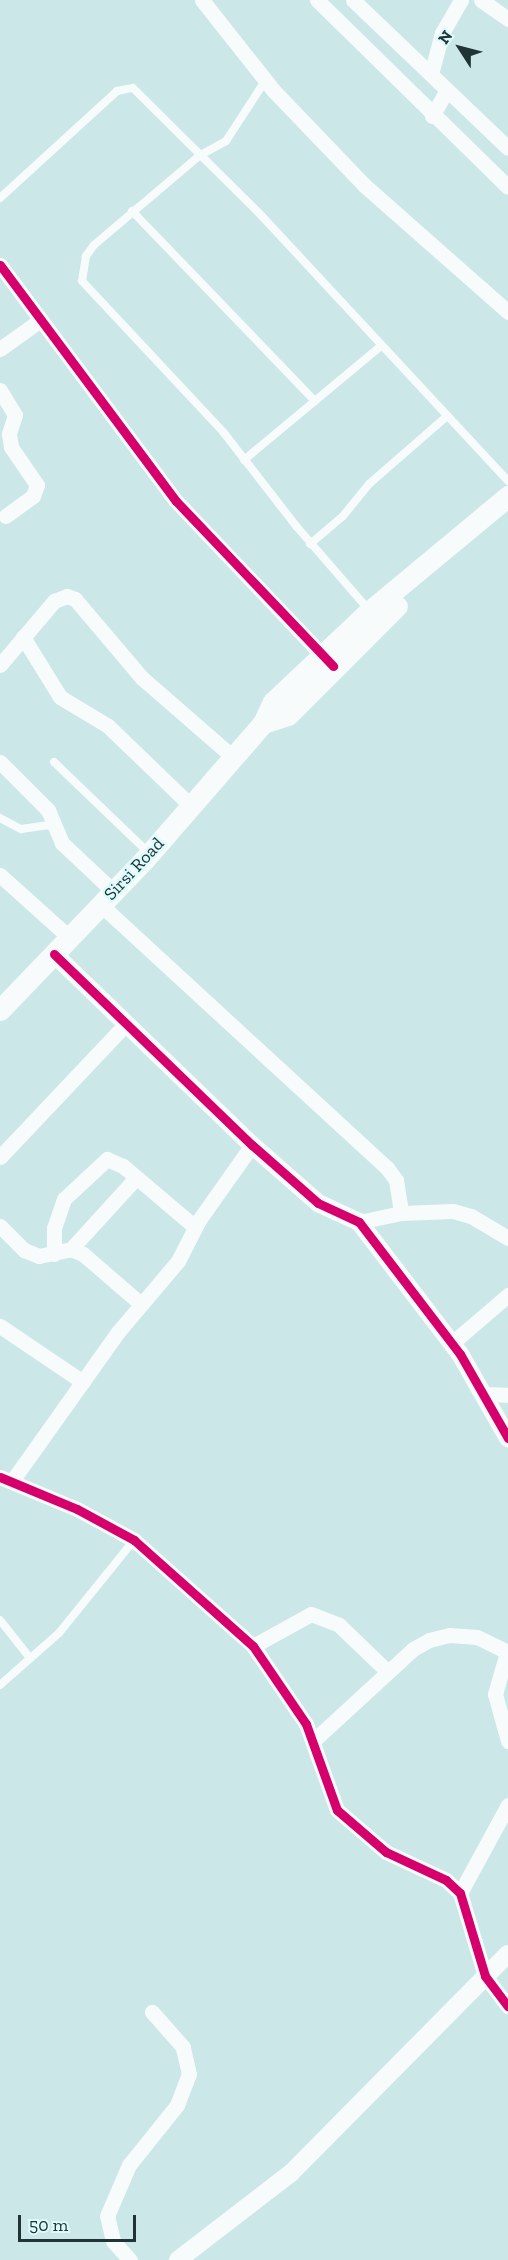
<!DOCTYPE html>
<style>
body{margin:0}
#map{position:relative;width:508px;height:2260px;overflow:hidden;background:#cce7e8;font-family:"Zilla Slab",serif}
div>[style]{position:absolute}
.service>*{height:8px;margin:-4px;padding:0 4px;transform-origin:4px;border-radius:4px;background:#f7fbfc}
.minor>*{height:15px;margin:-7.5px;padding:0 7.5px;transform-origin:7.5px;border-radius:7.5px;background:#f7fbfc}
.tertiary>*{height:18px;margin:-9px;padding:0 9px;transform-origin:9px;border-radius:9px;background:#f7fbfc}
.secondary>*{height:21px;margin:-10.5px;padding:0 10.5px;transform-origin:10.5px;border-radius:10.5px;background:#f7fbfc}
.cycleway>*{height:9px;margin:-4.5px;padding:0 4.5px;transform-origin:4.5px;border-radius:4.5px;background:#d6006c}
span{translate:-50% -50%;white-space:nowrap;text-align:center;line-height:1.15;-webkit-text-stroke:5px #ddfbfc;paint-order:stroke}
.street-label{font-size:18px;color:#203435}
.north{position:absolute;left:430px;top:18px;width:60px;height:60px;-webkit-text-stroke:4px #ddfbfc;paint-order:stroke;rotate:306deg;font-size:16px;font-weight:700;line-height:24px;text-align:center;color:#203435}
.north::after{content:'';display:block;margin:auto;width:21px;height:27px;background:#203435;clip-path:polygon(50% 0,100% 100%,50% 72%,0 100%)}
.scale{position:absolute;left:18px;top:2215px;width:118px;height:27px;box-sizing:border-box;border:3px solid #203435;border-top:0;padding-left:8px;font-size:18px;line-height:21px;white-space:nowrap;color:#203435;-webkit-text-stroke:4px #ddfbfc;paint-order:stroke}
</style>
<div id="map">
<div class="service">
<div style="left:265px;top:81px;width:72px;rotate:123deg"></div>
<div style="left:226px;top:141px;width:31px;rotate:151deg"></div>
<div style="left:199px;top:156px;width:138px;rotate:139.7deg"></div>
<div style="left:94px;top:245px;width:14px;rotate:126deg"></div>
<div style="left:86px;top:256px;width:25px;rotate:99deg"></div>
<div style="left:82px;top:281px;width:208px;rotate:46.9deg"></div>
<div style="left:224px;top:433px;width:119px;rotate:52.2deg"></div>
<div style="left:297px;top:527px;width:110px;rotate:49.1deg"></div>
<div style="left:0;top:198px;width:159px;rotate:-42.4deg"></div>
<div style="left:117px;top:91px;width:16px;rotate:-11deg"></div>
<div style="left:133px;top:88px;width:177px;rotate:44.8deg"></div>
<div style="left:259px;top:213px;width:366px;rotate:47.1deg"></div>
<div style="left:132px;top:211px;width:264px;rotate:46.1deg"></div>
<div style="left:244px;top:460px;width:178px;rotate:-39.8deg"></div>
<div style="left:310px;top:544px;width:43px;rotate:-40.3deg"></div>
<div style="left:343px;top:516px;width:41px;rotate:-50.9deg"></div>
<div style="left:369px;top:484px;width:102px;rotate:-41deg"></div>
<div style="left:54px;top:762px;width:132px;rotate:43.8deg"></div>
<div style="left:0;top:818px;width:24px;rotate:28deg"></div>
<div style="left:21px;top:829px;width:34px;rotate:-8deg"></div>
<div style="left:0;top:1620px;width:48px;rotate:51.7deg"></div>
<div style="left:0;top:1685px;width:79px;rotate:-41.4deg"></div>
<div style="left:59px;top:1633px;width:119px;rotate:-51.1deg"></div>
</div>
<div class="minor">
<div style="left:202px;top:0;width:115px;rotate:51.7deg"></div>
<div style="left:273px;top:90px;width:132px;rotate:46.2deg"></div>
<div style="left:364px;top:185px;width:192px;rotate:41.4deg"></div>
<div style="left:317px;top:0;width:267px;rotate:44.4deg"></div>
<div style="left:353px;top:0;width:214px;rotate:43.7deg"></div>
<div style="left:481px;top:0;width:33px;rotate:35deg"></div>
<div style="left:431px;top:74px;width:42px;rotate:-75deg"></div>
<div style="left:442px;top:33px;width:38px;rotate:-60deg"></div>
<div style="left:432px;top:116px;width:30px;rotate:-60deg"></div>
<div style="left:0;top:265px;width:294px;rotate:53.3deg"></div>
<div style="left:176px;top:501px;width:222px;rotate:46.5deg"></div>
<div style="left:0;top:349px;width:48px;rotate:-35.7deg"></div>
<div style="left:0;top:390px;width:29px;rotate:59deg"></div>
<div style="left:15px;top:415px;width:20px;rotate:108deg"></div>
<div style="left:9px;top:434px;width:13px;rotate:81deg"></div>
<div style="left:11px;top:447px;width:46px;rotate:55.6deg"></div>
<div style="left:37px;top:485px;width:12px;rotate:110deg"></div>
<div style="left:33px;top:496px;width:34px;rotate:144deg"></div>
<div style="left:23px;top:637px;width:70px;rotate:58.3deg"></div>
<div style="left:60px;top:697px;width:56px;rotate:31.1deg"></div>
<div style="left:108px;top:726px;width:115px;rotate:43.9deg"></div>
<div style="left:0;top:665px;width:84px;rotate:-49.8deg"></div>
<div style="left:54px;top:601px;width:14px;rotate:-21deg"></div>
<div style="left:67px;top:596px;width:9px;rotate:21deg"></div>
<div style="left:75px;top:599px;width:104px;rotate:49.7deg"></div>
<div style="left:142px;top:678px;width:121px;rotate:41deg"></div>
<div style="left:0;top:762px;width:68px;rotate:45deg"></div>
<div style="left:48px;top:810px;width:36px;rotate:67deg"></div>
<div style="left:62px;top:843px;width:71px;rotate:43.3deg"></div>
<div style="left:0;top:875px;width:94px;rotate:42deg"></div>
<div style="left:101px;top:905px;width:389px;rotate:42.6deg"></div>
<div style="left:387px;top:1168px;width:15px;rotate:53deg"></div>
<div style="left:396px;top:1180px;width:33px;rotate:81deg"></div>
<div style="left:0;top:1157px;width:182px;rotate:-46.6deg"></div>
<div style="left:359px;top:1222px;width:43px;rotate:-12.1deg"></div>
<div style="left:401px;top:1213px;width:52px;rotate:-2.2deg"></div>
<div style="left:453px;top:1211px;width:19px;rotate:16deg"></div>
<div style="left:471px;top:1216px;width:43px;rotate:30.7deg"></div>
<div style="left:0;top:1226px;width:34px;rotate:45deg"></div>
<div style="left:24px;top:1250px;width:16px;rotate:22deg"></div>
<div style="left:39px;top:1256px;width:33px;rotate:-12deg"></div>
<div style="left:71px;top:1249px;width:13px;rotate:23deg"></div>
<div style="left:83px;top:1254px;width:77px;rotate:40.8deg"></div>
<div style="left:71px;top:1249px;width:95px;rotate:-47.6deg"></div>
<div style="left:54px;top:1254px;width:26px;rotate:-90deg"></div>
<div style="left:54px;top:1228px;width:31px;rotate:-71deg"></div>
<div style="left:64px;top:1199px;width:59px;rotate:-42.9deg"></div>
<div style="left:107px;top:1159px;width:17px;rotate:24deg"></div>
<div style="left:123px;top:1166px;width:94px;rotate:40.3deg"></div>
<div style="left:0;top:1326px;width:100px;rotate:34deg"></div>
<div style="left:452px;top:1343px;width:74px;rotate:-40.6deg"></div>
<div style="left:483px;top:1394px;width:25px;rotate:2deg"></div>
<div style="left:0;top:1477px;width:83px;rotate:22.6deg"></div>
<div style="left:77px;top:1509px;width:65px;rotate:28.5deg"></div>
<div style="left:134px;top:1540px;width:159px;rotate:41.7deg"></div>
<div style="left:253px;top:1646px;width:94px;rotate:55.8deg"></div>
<div style="left:306px;top:1724px;width:91px;rotate:70.2deg"></div>
<div style="left:337px;top:1810px;width:65px;rotate:40.6deg"></div>
<div style="left:386px;top:1852px;width:66px;rotate:25deg"></div>
<div style="left:446px;top:1880px;width:19px;rotate:43deg"></div>
<div style="left:460px;top:1893px;width:87px;rotate:73.2deg"></div>
<div style="left:485px;top:1976px;width:38px;rotate:53deg"></div>
<div style="left:12px;top:1481px;width:183px;rotate:-54.6deg"></div>
<div style="left:118px;top:1332px;width:93px;rotate:-49.8deg"></div>
<div style="left:178px;top:1261px;width:46px;rotate:-62.9deg"></div>
<div style="left:199px;top:1220px;width:92px;rotate:-54.8deg"></div>
<div style="left:253px;top:1646px;width:66px;rotate:-28.9deg"></div>
<div style="left:311px;top:1614px;width:30px;rotate:21deg"></div>
<div style="left:339px;top:1625px;width:68px;rotate:43.8deg"></div>
<div style="left:507px;top:1652px;width:44px;rotate:105.9deg"></div>
<div style="left:495px;top:1694px;width:49px;rotate:74.5deg"></div>
<div style="left:313px;top:1741px;width:136px;rotate:-42.6deg"></div>
<div style="left:413px;top:1649px;width:18px;rotate:-29deg"></div>
<div style="left:429px;top:1640px;width:21px;rotate:-14deg"></div>
<div style="left:449px;top:1635px;width:28px;rotate:4deg"></div>
<div style="left:477px;top:1637px;width:34px;rotate:26deg"></div>
<div style="left:460px;top:1893px;width:100px;rotate:-61.4deg"></div>
<div style="left:130px;top:2260px;width:25px;rotate:-132deg"></div>
<div style="left:113px;top:2241px;width:26px;rotate:-103deg"></div>
<div style="left:107px;top:2216px;width:56px;rotate:-66.7deg"></div>
<div style="left:129px;top:2165px;width:77px;rotate:-51.3deg"></div>
<div style="left:177px;top:2105px;width:33px;rotate:-69deg"></div>
<div style="left:189px;top:2074px;width:28px;rotate:-103deg"></div>
<div style="left:183px;top:2047px;width:47px;rotate:-131.5deg"></div>
</div>
<div class="tertiary">
<div style="left:54px;top:954px;width:275px;rotate:44deg"></div>
<div style="left:252px;top:1145px;width:88px;rotate:41.3deg"></div>
<div style="left:318px;top:1203px;width:45px;rotate:24.9deg"></div>
<div style="left:359px;top:1222px;width:166px;rotate:52.6deg"></div>
<div style="left:460px;top:1354px;width:97px;rotate:60.3deg"></div>
<div style="left:178px;top:2260px;width:143px;rotate:-37.6deg"></div>
<div style="left:291px;top:2173px;width:308px;rotate:-45.3deg"></div>
</div>
<div class="secondary">
<div style="left:263px;top:723px;width:26px;rotate:-18deg"></div>
<div style="left:288px;top:715px;width:154px;rotate:-45deg"></div>
<div style="left:0;top:1010px;width:208px;rotate:-46.2deg"></div>
<div style="left:144px;top:860px;width:181px;rotate:-49deg"></div>
<div style="left:263px;top:723px;width:23px;rotate:-65deg"></div>
<div style="left:273px;top:702px;width:128px;rotate:-43.4deg"></div>
<div style="left:366px;top:614px;width:185px;rotate:-39.7deg"></div>
</div>
<div class="cycleway">
<div style="left:0;top:265px;width:294px;rotate:53.3deg"></div>
<div style="left:176px;top:501px;width:228px;rotate:46.4deg"></div>
<div style="left:54px;top:954px;width:275px;rotate:44deg"></div>
<div style="left:252px;top:1145px;width:88px;rotate:41.3deg"></div>
<div style="left:318px;top:1203px;width:45px;rotate:24.9deg"></div>
<div style="left:359px;top:1222px;width:166px;rotate:52.6deg"></div>
<div style="left:460px;top:1354px;width:97px;rotate:60.3deg"></div>
<div style="left:0;top:1477px;width:83px;rotate:22.6deg"></div>
<div style="left:77px;top:1509px;width:65px;rotate:28.5deg"></div>
<div style="left:134px;top:1540px;width:159px;rotate:41.7deg"></div>
<div style="left:253px;top:1646px;width:94px;rotate:55.8deg"></div>
<div style="left:306px;top:1724px;width:91px;rotate:70.2deg"></div>
<div style="left:337px;top:1810px;width:65px;rotate:40.6deg"></div>
<div style="left:386px;top:1852px;width:66px;rotate:25deg"></div>
<div style="left:446px;top:1880px;width:19px;rotate:43deg"></div>
<div style="left:460px;top:1893px;width:87px;rotate:73.2deg"></div>
<div style="left:485px;top:1976px;width:38px;rotate:53deg"></div>
</div>
<div class="street-label">
<span style="left:134px;top:869px;rotate:-47deg">Sirsi Road</span>
</div>
<div class="north">N</div>
<div class="scale">50 m</div>
</div>
